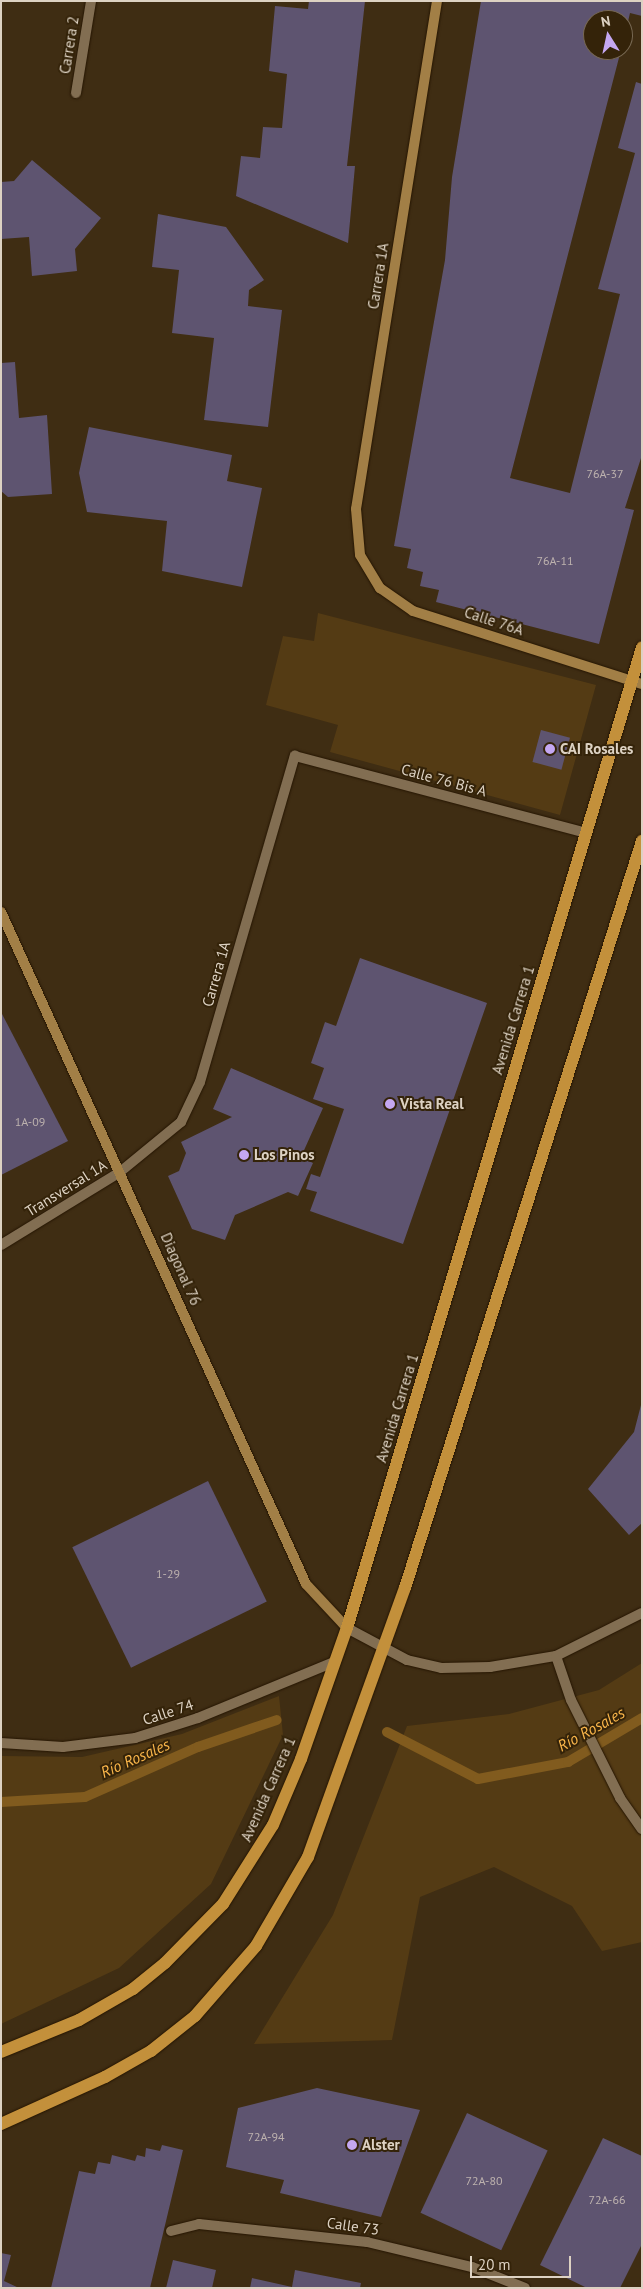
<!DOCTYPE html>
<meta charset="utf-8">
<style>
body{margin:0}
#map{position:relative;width:643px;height:2289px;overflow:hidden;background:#3f2d13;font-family:"PT Sans",sans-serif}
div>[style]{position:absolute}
.green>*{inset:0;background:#543b14}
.stream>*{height:10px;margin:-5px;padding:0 5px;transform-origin:5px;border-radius:5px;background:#815b1e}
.building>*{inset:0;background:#5e5470;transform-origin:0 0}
.roads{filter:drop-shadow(0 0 1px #251500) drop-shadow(0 0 1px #251500)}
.lane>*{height:10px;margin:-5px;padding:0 5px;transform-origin:5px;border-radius:5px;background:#826e52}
.street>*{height:10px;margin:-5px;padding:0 5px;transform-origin:5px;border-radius:5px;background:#826e52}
.secondary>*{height:10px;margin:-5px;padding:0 5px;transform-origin:5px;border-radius:5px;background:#a27f46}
.primary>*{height:12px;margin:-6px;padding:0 6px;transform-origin:6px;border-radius:6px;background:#c3903b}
.dots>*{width:14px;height:14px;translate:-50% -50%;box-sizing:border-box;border:2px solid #342309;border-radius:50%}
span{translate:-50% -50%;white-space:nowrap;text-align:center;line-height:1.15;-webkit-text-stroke:4px #342309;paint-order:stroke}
.number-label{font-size:12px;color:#bdb2ae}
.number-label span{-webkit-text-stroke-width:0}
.street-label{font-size:15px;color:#ddd2c3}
.poi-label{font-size:15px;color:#ddd2c3;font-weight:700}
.left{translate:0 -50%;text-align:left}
.water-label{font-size:16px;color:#f9b54a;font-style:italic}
.frame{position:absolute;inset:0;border:2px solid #ddd2c3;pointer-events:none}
.north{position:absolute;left:583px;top:10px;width:50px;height:50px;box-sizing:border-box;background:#342309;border:1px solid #786953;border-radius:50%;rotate:350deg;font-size:14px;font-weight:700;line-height:20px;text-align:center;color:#ddd2c3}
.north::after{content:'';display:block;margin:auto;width:18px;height:22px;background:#c4a7f1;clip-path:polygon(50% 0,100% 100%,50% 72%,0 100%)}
.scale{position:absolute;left:470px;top:2256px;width:101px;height:22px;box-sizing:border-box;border:2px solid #ddd2c3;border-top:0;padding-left:6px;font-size:15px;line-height:18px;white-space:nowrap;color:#ddd2c3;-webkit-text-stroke:4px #342309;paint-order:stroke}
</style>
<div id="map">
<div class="green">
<div style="clip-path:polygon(318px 613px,596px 685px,560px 815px,330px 752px,338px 725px,266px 705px,283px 636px,314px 641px)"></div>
<div style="clip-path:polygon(642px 1663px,642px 1942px,602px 1951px,572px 1906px,494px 1867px,420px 1897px,392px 2040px,254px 2044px,333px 1915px,407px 1726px,509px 1714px,599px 1690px)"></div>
<div style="clip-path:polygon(279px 1696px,283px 1735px,211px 1884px,119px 1968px,1px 2024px,1px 1756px,82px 1757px,182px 1734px)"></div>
</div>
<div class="stream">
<div style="left:387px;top:1732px;width:102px;rotate:27.3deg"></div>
<div style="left:478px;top:1779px;width:92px;rotate:-10.7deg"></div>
<div style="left:568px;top:1762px;width:86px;rotate:-30.7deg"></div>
<div style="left:1px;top:1802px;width:84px;rotate:-3.4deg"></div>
<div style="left:85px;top:1797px;width:124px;rotate:-23.9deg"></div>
<div style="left:198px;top:1747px;width:83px;rotate:-18.9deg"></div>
</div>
<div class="building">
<div style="clip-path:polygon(309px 1px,365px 1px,347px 166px,355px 166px,348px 243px,236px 196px,241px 156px,260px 158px,263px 127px,282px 128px,287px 74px,269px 71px,275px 6px,308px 9px)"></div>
<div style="clip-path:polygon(481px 1px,642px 1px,642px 16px,630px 13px,624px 39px,623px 20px,593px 20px,593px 50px,621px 50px,510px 478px,570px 493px,620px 294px,598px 289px,635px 153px,618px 148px,636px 82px,642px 84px,642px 455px,625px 508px,634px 510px,599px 644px,436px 602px,439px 590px,420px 586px,423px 572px,407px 568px,411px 549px,394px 546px,445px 260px,452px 177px)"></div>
<div style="clip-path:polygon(32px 160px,101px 218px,75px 249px,77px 271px,32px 276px,29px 237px,1px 239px,1px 182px,14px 181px)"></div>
<div style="clip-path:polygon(158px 214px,226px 227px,264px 280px,249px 290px,248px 306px,282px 310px,268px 427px,204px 420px,214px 338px,172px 333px,179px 270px,152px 267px)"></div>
<div style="clip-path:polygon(15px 362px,19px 418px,47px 415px,52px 494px,8px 497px,1px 491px,1px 363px)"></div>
<div style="clip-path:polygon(89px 427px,232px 455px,227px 481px,262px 488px,242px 587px,162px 571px,167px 521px,87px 512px,79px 473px)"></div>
<div style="left:541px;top:730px;width:30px;height:33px;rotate:15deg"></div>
<div style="clip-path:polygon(360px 958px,487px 1003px,403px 1244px,310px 1211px,317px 1192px,306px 1189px,311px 1174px,320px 1177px,344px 1109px,313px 1099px,324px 1068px,311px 1063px,325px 1022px,336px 1026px)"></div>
<div style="clip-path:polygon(1px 1012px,68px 1141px,1px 1175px)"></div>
<div style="clip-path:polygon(231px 1068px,323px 1108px,301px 1157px,313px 1163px,298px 1196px,288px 1192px,235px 1215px,225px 1240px,192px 1229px,168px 1176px,179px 1171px,186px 1153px,181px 1142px,232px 1117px,213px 1109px)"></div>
<div style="clip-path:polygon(641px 1405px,642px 1523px,629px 1535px,588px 1489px,634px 1432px)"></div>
<div style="left:208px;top:1481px;width:134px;height:151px;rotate:64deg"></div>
<div style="clip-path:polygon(317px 2088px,420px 2110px,381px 2217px,280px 2193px,284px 2180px,226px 2167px,238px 2108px)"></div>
<div style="left:467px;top:2113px;width:89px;height:110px;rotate:25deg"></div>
<div style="clip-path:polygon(603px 2138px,642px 2156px,642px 2244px,620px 2288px,587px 2288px,540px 2265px)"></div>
<div style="clip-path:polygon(162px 2145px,183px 2150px,150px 2288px,51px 2288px,79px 2171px,95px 2174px,98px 2162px,110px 2164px,112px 2155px,135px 2161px,137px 2155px,145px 2157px,146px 2148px,160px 2151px)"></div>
<div style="clip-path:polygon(1px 2253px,11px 2255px,4px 2281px,19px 2288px,1px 2288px)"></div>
<div style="clip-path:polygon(173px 2260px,216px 2270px,212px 2288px,166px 2288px)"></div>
<div style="clip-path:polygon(295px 2270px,361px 2283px,360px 2288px,250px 2288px,252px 2278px,292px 2287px)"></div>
</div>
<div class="roads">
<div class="lane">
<div style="left:556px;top:1656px;width:46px;rotate:71.2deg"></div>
<div style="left:571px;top:1700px;width:110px;rotate:63.4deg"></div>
<div style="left:620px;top:1798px;width:38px;rotate:55deg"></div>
</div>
<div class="street">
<div style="left:76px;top:93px;width:93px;rotate:-80.7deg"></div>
<div style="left:1px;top:1245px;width:140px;rotate:-31.5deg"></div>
<div style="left:120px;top:1172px;width:79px;rotate:-39.3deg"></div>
<div style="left:181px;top:1122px;width:44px;rotate:-64.6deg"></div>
<div style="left:200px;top:1082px;width:340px;rotate:-73.8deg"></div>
<div style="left:295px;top:756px;width:301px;rotate:14.8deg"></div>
<div style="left:347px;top:1628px;width:68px;rotate:28.1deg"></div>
<div style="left:407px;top:1660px;width:35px;rotate:13deg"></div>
<div style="left:441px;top:1668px;width:49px;rotate:-1.2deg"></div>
<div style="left:490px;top:1667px;width:67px;rotate:-9.5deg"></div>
<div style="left:556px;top:1656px;width:96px;rotate:-26.6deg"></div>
<div style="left:1px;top:1743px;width:62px;rotate:3.7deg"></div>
<div style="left:63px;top:1747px;width:73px;rotate:-7.1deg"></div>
<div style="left:135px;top:1738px;width:66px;rotate:-17.6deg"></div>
<div style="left:198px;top:1718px;width:147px;rotate:-22.4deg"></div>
<div style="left:171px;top:2231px;width:29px;rotate:-14deg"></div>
<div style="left:199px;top:2224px;width:169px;rotate:6.1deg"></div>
<div style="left:367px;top:2242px;width:108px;rotate:13.4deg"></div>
<div style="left:472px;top:2267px;width:57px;rotate:21.6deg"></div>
</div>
<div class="secondary">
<div style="left:437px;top:1px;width:514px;rotate:99.06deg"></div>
<div style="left:356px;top:509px;width:46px;rotate:85deg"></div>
<div style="left:360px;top:555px;width:39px;rotate:59deg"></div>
<div style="left:380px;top:588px;width:40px;rotate:34.9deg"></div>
<div style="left:413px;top:611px;width:240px;rotate:17.7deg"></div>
<div style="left:1px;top:912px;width:738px;rotate:65.59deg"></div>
<div style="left:306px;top:1584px;width:60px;rotate:47deg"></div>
</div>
<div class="primary">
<div style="left:1px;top:2052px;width:84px;rotate:-22.3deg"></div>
<div style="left:79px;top:2020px;width:62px;rotate:-29.9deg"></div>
<div style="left:133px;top:1989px;width:41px;rotate:-39.1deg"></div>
<div style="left:165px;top:1963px;width:83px;rotate:-45.5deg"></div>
<div style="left:223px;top:1904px;width:93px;rotate:-57.7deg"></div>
<div style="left:273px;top:1825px;width:72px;rotate:-67deg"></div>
<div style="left:301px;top:1759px;width:139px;rotate:-70.7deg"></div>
<div style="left:347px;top:1628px;width:1024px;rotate:-73.26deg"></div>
<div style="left:1px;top:2124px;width:114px;rotate:-24.3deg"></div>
<div style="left:105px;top:2077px;width:53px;rotate:-29.5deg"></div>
<div style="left:151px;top:2051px;width:56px;rotate:-38.5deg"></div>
<div style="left:195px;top:2016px;width:93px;rotate:-48.9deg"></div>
<div style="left:256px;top:1946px;width:103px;rotate:-59.7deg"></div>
<div style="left:308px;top:1857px;width:286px;rotate:-70.2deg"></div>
<div style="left:405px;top:1588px;width:784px;rotate:-72.4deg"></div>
</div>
</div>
<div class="dots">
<div style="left:550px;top:749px;background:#c4a7f1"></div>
<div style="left:390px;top:1104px;background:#c4a7f1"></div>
<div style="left:244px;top:1155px;background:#c4a7f1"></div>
<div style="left:352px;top:2145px;background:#c4a7f1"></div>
</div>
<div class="number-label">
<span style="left:605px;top:474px">76A-37</span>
<span style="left:555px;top:561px">76A-11</span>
<span style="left:30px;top:1122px">1A-09</span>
<span style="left:168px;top:1574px">1-29</span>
<span style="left:266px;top:2137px">72A-94</span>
<span style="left:484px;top:2181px">72A-80</span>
<span style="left:607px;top:2200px">72A-66</span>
</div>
<div class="street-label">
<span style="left:69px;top:45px;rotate:-81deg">Carrera 2</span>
<span style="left:378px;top:276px;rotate:-81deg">Carrera 1A</span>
<span style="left:494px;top:621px;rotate:18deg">Calle 76A</span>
<span style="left:444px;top:780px;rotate:15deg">Calle 76 Bis A</span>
<span style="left:216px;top:974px;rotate:-74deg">Carrera 1A</span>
<span style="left:513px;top:1020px;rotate:-73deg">Avenida Carrera 1</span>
<span style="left:66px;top:1188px;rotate:-32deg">Transversal 1A</span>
<span style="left:181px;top:1269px;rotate:66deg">Diagonal 76</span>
<span style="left:397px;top:1408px;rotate:-73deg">Avenida Carrera 1</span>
<span style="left:168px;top:1712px;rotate:-18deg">Calle 74</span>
<span style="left:268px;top:1789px;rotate:-66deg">Avenida Carrera 1</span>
<span style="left:353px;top:2226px;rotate:8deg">Calle 73</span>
</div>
<div class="poi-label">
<span class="left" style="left:560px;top:749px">CAI Rosales</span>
<span class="left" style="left:400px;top:1104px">Vista Real</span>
<span class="left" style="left:254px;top:1155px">Los Pinos</span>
<span class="left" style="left:362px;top:2145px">Alster</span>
</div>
<div class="water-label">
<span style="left:591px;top:1729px;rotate:-29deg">Río Rosales</span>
<span style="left:135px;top:1758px;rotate:-24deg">Río Rosales</span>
</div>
<div class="frame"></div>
<div class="north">N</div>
<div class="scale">20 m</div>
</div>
